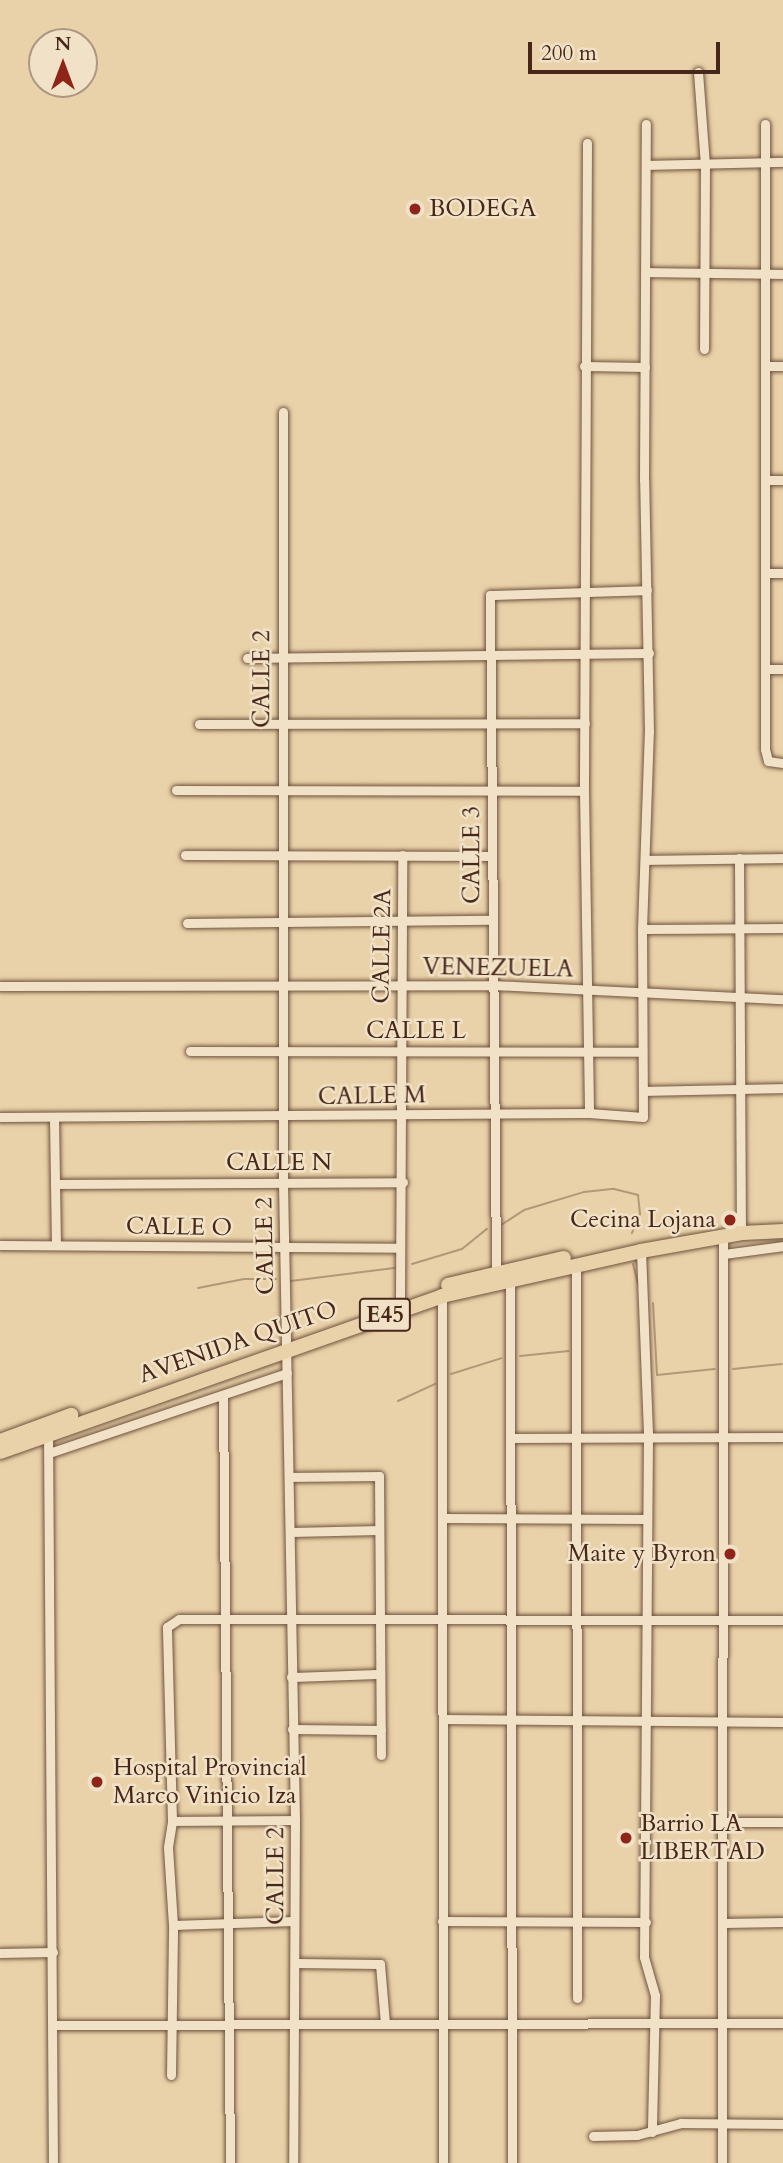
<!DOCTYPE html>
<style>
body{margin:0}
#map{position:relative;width:783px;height:2163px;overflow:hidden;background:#e9d2a9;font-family:Cardo,serif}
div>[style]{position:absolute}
.stream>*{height:2px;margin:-1px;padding:0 1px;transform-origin:1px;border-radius:1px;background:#b29879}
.roads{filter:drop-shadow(0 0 2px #70523e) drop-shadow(0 0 2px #70523e)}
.minor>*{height:9px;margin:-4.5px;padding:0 4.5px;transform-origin:4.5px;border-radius:4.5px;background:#f1e2c7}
.highway>*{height:14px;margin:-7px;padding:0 7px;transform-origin:7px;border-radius:7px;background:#e9d2a9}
.dots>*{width:19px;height:19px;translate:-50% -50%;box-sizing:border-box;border:4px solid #f1e2c7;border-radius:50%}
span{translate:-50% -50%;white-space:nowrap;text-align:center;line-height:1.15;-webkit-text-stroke:5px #f1e2c7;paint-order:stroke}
.shield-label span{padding:2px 5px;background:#f1e2c7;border:2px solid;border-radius:5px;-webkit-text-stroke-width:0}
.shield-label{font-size:23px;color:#48271b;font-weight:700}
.poi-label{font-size:24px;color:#48271b}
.left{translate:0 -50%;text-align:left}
.right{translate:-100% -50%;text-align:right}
.street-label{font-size:24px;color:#48271b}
.north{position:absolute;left:28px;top:28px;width:70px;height:70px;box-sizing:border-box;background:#f1e2c7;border:2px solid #ad9782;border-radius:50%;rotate:0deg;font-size:19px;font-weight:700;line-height:28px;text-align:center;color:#48271b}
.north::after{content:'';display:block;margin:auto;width:24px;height:32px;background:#8f2418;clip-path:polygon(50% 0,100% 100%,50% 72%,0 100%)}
.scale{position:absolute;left:528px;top:42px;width:192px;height:32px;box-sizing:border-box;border:4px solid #48271b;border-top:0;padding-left:9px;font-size:21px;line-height:24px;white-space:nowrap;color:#48271b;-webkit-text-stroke:5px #f1e2c7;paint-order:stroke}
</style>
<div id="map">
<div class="stream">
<div style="left:501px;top:1225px;width:27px;rotate:-33deg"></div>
<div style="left:524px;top:1210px;width:63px;rotate:-16.7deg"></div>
<div style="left:584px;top:1192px;width:30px;rotate:-6deg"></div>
<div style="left:614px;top:1189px;width:25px;rotate:14deg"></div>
<div style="left:638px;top:1195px;width:19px;rotate:84deg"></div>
<div style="left:640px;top:1214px;width:21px;rotate:113deg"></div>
<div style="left:412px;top:1264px;width:52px;rotate:-16.7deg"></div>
<div style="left:462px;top:1249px;width:32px;rotate:-39deg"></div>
<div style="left:633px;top:1264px;width:21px;rotate:76deg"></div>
<div style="left:291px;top:1281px;width:104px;rotate:-7.2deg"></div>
<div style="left:198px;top:1288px;width:47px;rotate:-11.1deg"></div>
<div style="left:244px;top:1279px;width:32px"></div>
<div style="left:653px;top:1303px;width:72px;rotate:86.8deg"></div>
<div style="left:657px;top:1375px;width:58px;rotate:-5.9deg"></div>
<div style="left:520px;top:1356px;width:49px;rotate:-5.8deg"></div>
<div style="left:733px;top:1369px;width:49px;rotate:-5.8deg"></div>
<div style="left:451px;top:1374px;width:53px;rotate:-17.4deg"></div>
<div style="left:398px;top:1401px;width:41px;rotate:-24.7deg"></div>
</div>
<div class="roads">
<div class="minor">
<div style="left:698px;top:72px;width:93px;rotate:85.7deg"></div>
<div style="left:705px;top:165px;width:184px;rotate:90.3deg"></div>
<div style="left:765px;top:124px;width:625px;rotate:90deg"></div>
<div style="left:765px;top:749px;width:12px;rotate:76deg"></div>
<div style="left:768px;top:761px;width:15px;rotate:8deg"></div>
<div style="left:587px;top:143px;width:648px;rotate:90.27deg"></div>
<div style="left:584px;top:791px;width:322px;rotate:89.1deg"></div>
<div style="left:648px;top:165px;width:135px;rotate:-1.3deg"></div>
<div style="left:646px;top:272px;width:137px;rotate:0.8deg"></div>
<div style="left:584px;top:366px;width:61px;rotate:0.9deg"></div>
<div style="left:765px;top:366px;width:18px"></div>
<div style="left:283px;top:412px;width:771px;rotate:90deg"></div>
<div style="left:283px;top:1183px;width:637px;rotate:88.92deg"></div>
<div style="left:295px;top:1820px;width:343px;rotate:90.3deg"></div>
<div style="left:766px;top:480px;width:17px"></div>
<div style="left:766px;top:573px;width:17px"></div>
<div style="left:247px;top:658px;width:402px;rotate:-0.7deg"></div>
<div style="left:767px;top:669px;width:16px"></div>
<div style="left:199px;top:724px;width:386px;rotate:-0.1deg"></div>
<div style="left:176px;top:790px;width:408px;rotate:0.1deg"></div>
<div style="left:185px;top:855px;width:307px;rotate:0.2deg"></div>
<div style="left:739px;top:858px;width:367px;rotate:89.7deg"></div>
<div style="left:645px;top:860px;width:138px;rotate:-0.8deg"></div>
<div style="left:187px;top:923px;width:304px;rotate:-0.6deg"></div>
<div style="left:642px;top:929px;width:141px;rotate:-0.4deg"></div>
<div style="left:0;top:986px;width:493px;rotate:-0.1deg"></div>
<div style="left:493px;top:985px;width:290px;rotate:2.8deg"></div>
<div style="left:190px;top:1051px;width:451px;rotate:0.1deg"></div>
<div style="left:645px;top:1091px;width:138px;rotate:-1.2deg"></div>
<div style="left:0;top:1117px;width:589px;rotate:-0.39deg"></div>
<div style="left:589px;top:1113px;width:54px;rotate:4.2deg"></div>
<div style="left:643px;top:1117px;width:188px;rotate:-90.3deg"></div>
<div style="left:642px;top:929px;width:197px;rotate:-88deg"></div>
<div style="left:649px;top:732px;width:252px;rotate:-91.1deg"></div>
<div style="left:644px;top:480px;width:356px;rotate:-89.7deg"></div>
<div style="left:54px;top:1118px;width:126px;rotate:89.1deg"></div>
<div style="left:55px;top:1184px;width:348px;rotate:-0.3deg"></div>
<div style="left:0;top:1245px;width:400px;rotate:0.4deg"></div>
<div style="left:641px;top:1251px;width:186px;rotate:87.8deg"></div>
<div style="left:648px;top:1437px;width:520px;rotate:90.44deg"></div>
<div style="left:644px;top:1957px;width:40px;rotate:74deg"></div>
<div style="left:655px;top:1995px;width:137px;rotate:91.3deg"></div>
<div style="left:724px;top:1254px;width:60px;rotate:-7.7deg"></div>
<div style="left:576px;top:1265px;width:733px;rotate:89.92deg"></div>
<div style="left:496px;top:1271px;width:676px;rotate:-90.51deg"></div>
<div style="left:490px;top:595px;width:157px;rotate:-1.8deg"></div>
<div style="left:510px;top:1280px;width:883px;rotate:89.87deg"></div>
<div style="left:442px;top:1296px;width:867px;rotate:89.93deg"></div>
<div style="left:400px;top:1300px;width:445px;rotate:-89.7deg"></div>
<div style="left:223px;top:1395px;width:768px;rotate:89.48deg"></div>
<div style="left:48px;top:1434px;width:729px;rotate:89.61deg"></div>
<div style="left:511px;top:1438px;width:272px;rotate:-0.2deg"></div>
<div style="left:49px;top:1453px;width:251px;rotate:-18.6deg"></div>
<div style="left:289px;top:1477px;width:90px;rotate:-0.6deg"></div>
<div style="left:379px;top:1476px;width:279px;rotate:89.6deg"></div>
<div style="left:442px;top:1518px;width:205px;rotate:0.3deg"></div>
<div style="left:291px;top:1532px;width:88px;rotate:-1.3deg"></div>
<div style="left:291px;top:1677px;width:88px;rotate:-2deg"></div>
<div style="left:443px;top:1719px;width:340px;rotate:0.5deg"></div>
<div style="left:292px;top:1729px;width:89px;rotate:0.6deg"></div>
<div style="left:172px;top:1821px;width:194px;rotate:-91.5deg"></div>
<div style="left:167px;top:1627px;width:14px;rotate:-34deg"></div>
<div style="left:179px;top:1619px;width:604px;rotate:0.09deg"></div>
<div style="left:721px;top:1822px;width:62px"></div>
<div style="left:442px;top:1921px;width:204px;rotate:0.3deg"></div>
<div style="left:723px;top:1923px;width:60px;rotate:-1deg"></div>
<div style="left:173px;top:1925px;width:121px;rotate:-1.9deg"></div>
<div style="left:0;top:1953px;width:53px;rotate:-1.1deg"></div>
<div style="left:295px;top:1963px;width:85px;rotate:0.7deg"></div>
<div style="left:380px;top:1964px;width:60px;rotate:85.2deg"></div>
<div style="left:53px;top:2025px;width:730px;rotate:-0.16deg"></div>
<div style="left:171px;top:2075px;width:150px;rotate:-89.2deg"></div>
<div style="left:173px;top:1925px;width:78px;rotate:-93.7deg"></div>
<div style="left:168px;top:1847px;width:26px;rotate:-81deg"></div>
<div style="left:172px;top:1821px;width:123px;rotate:-0.5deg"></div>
<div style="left:593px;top:2136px;width:44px;rotate:-1.3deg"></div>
<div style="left:637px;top:2135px;width:46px;rotate:-15.3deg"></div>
<div style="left:681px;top:2123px;width:102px;rotate:0.6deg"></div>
<div style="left:722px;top:2163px;width:927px;rotate:-89.94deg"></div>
</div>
<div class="highway">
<div style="left:448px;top:1285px;width:119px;rotate:-13.1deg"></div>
<div style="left:0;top:1441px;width:76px;rotate:-20.1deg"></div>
<div style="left:0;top:1452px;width:469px;rotate:-19.4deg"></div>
<div style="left:442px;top:1296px;width:204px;rotate:-12.7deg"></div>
<div style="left:641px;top:1251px;width:104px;rotate:-10deg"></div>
<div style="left:743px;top:1233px;width:40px;rotate:-2.9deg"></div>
</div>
</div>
<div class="dots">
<div style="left:415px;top:209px;background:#8f2418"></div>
<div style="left:730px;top:1220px;background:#8f2418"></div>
<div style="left:730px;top:1554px;background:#8f2418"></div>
<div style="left:97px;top:1782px;background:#8f2418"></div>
<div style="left:626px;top:1838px;background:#8f2418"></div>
</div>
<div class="shield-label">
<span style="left:385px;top:1315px">E45</span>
</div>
<div class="poi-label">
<span class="left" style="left:429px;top:209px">BODEGA</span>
<span class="right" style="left:716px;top:1220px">Cecina Lojana</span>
<span class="right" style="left:716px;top:1554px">Maite y Byron</span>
<span class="left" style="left:113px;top:1782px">Hospital Provincial<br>Marco Vinicio Iza</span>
<span class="left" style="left:640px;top:1838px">Barrio LA<br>LIBERTAD</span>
</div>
<div class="street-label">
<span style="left:262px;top:679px;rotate:-90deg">CALLE 2</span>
<span style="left:472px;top:855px;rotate:-90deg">CALLE 3</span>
<span style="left:382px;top:946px;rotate:-89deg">CALLE 2A</span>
<span style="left:498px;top:968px;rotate:1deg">VENEZUELA</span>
<span style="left:416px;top:1031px">CALLE L</span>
<span style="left:372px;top:1096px;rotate:-1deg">CALLE M</span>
<span style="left:279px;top:1163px">CALLE N</span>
<span style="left:179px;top:1227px;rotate:1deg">CALLE O</span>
<span style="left:265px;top:1246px;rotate:-91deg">CALLE 2</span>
<span style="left:238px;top:1342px;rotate:-19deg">AVENIDA QUITO</span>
<span style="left:276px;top:1876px;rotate:-90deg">CALLE 2</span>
</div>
<div class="north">N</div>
<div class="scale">200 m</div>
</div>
